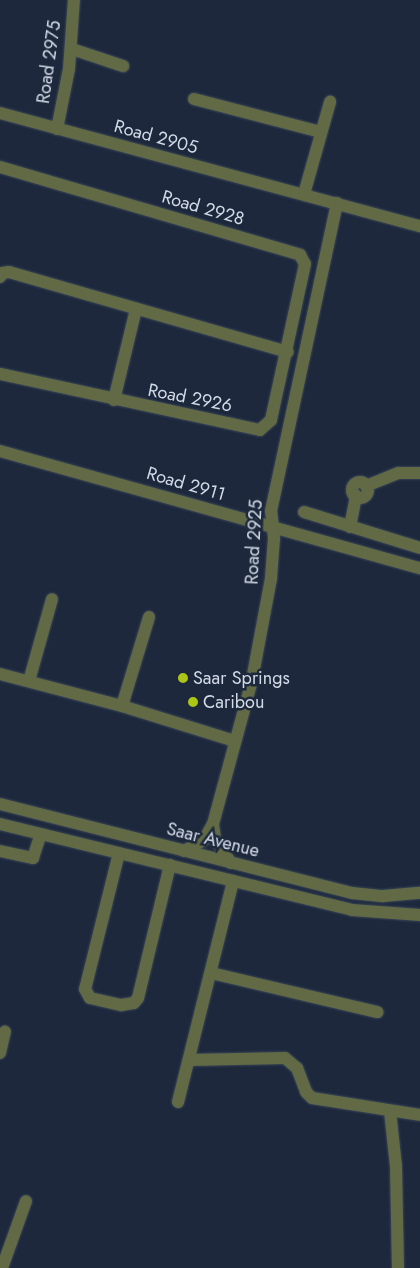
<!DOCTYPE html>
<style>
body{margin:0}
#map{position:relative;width:420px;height:1268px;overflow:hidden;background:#1d283c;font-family:Jost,sans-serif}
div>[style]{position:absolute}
.roads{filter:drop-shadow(0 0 1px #3a4558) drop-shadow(0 0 1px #3a4558)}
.minor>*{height:12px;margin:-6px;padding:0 6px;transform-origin:6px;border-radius:6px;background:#616a44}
.minor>.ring{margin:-6px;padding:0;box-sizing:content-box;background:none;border:12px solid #616a44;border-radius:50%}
.dots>*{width:14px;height:14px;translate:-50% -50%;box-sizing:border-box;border:2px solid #1d283c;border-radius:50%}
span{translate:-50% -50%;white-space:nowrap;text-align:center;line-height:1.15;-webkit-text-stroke:5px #1d283c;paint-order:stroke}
.street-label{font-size:18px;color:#d3dbe8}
.poi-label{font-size:18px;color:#d3dbe8}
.left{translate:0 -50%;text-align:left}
</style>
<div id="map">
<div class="roads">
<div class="minor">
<div style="left:72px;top:49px;width:54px;rotate:18.4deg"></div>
<div style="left:194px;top:99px;width:131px;rotate:14.6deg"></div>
<div style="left:0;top:113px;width:435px;rotate:15.1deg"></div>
<div style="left:57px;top:129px;width:61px;rotate:-78.7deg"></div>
<div style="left:69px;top:69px;width:69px;rotate:-85.9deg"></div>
<div style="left:0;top:167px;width:313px;rotate:16.3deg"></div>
<div style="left:300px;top:255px;width:10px;rotate:61deg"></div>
<div style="left:305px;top:264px;width:160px;rotate:102.3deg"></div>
<div style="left:271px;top:420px;width:15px;rotate:138deg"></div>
<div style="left:260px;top:430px;width:266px;rotate:-167.8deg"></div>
<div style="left:304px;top:194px;width:96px;rotate:-74.2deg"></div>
<div style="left:0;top:277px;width:4px;rotate:-63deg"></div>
<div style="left:2px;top:273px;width:7px;rotate:-8deg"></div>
<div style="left:9px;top:272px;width:290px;rotate:16deg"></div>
<div style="left:114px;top:400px;width:94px;rotate:-76.4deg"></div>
<div style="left:0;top:451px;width:436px;rotate:15.6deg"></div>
<div class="ring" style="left:352px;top:482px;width:4px;height:4px"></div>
<div style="left:366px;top:486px;width:35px;rotate:-22deg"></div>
<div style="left:399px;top:473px;width:21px"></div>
<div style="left:304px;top:512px;width:121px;rotate:17.2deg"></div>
<div style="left:350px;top:527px;width:32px;rotate:-79deg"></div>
<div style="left:0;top:674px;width:126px;rotate:14.7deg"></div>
<div style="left:122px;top:706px;width:118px;rotate:17.2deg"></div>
<div style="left:29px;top:681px;width:85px;rotate:-74.3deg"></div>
<div style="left:122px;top:706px;width:93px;rotate:-73.1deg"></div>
<div style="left:0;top:804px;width:363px;rotate:14.2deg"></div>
<div style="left:352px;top:893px;width:31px;rotate:6deg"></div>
<div style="left:383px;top:896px;width:37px;rotate:-5deg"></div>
<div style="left:0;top:824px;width:362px;rotate:13.7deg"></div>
<div style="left:352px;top:910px;width:68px;rotate:4.2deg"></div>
<div style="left:213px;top:824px;width:15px;rotate:82deg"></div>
<div style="left:215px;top:839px;width:29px;rotate:56deg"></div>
<div style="left:0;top:851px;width:34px;rotate:12deg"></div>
<div style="left:33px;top:858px;width:25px;rotate:-72deg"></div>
<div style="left:184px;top:851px;width:23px;rotate:-29deg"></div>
<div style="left:204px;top:840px;width:18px;rotate:-61deg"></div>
<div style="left:213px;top:824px;width:149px;rotate:-74.8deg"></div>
<div style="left:252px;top:680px;width:104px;rotate:-79.4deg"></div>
<div style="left:271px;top:578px;width:40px;rotate:-85.7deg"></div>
<div style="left:274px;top:538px;width:27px;rotate:-96deg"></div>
<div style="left:271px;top:511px;width:315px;rotate:-77.9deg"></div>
<div style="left:119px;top:853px;width:140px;rotate:104deg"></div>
<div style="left:85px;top:989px;width:10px;rotate:61deg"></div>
<div style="left:90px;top:998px;width:32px;rotate:13deg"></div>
<div style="left:121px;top:1005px;width:13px;rotate:-9deg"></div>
<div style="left:134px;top:1003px;width:6px;rotate:-51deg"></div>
<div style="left:138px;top:998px;width:137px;rotate:-76.5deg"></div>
<div style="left:211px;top:973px;width:171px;rotate:13.2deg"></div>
<div style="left:0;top:1053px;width:22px;rotate:-77deg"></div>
<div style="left:189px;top:1060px;width:96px;rotate:-1.2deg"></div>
<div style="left:285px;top:1058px;width:16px;rotate:40deg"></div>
<div style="left:297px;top:1068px;width:26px;rotate:69deg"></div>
<div style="left:306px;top:1092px;width:8px;rotate:45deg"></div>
<div style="left:312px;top:1098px;width:109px;rotate:8.9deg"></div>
<div style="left:178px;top:1102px;width:228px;rotate:-76deg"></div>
<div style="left:390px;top:1111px;width:55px;rotate:83.8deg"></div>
<div style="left:396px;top:1166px;width:102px;rotate:88.9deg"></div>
<div style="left:2px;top:1268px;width:71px;rotate:-70.3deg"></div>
</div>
</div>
<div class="dots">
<div style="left:183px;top:678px;background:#abc614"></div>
<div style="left:193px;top:702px;background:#abc614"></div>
</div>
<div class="street-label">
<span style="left:49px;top:62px;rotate:-82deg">Road 2975</span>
<span style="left:156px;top:137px;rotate:15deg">Road 2905</span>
<span style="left:203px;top:208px;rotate:16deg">Road 2928</span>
<span style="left:190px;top:398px;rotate:11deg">Road 2926</span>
<span style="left:186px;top:484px;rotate:16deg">Road 2911</span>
<span style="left:254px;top:542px;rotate:-87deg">Road 2925</span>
<span style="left:213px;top:840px;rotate:14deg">Saar Avenue</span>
</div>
<div class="poi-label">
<span class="left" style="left:193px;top:678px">Saar Springs</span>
<span class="left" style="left:203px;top:702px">Caribou</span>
</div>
</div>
